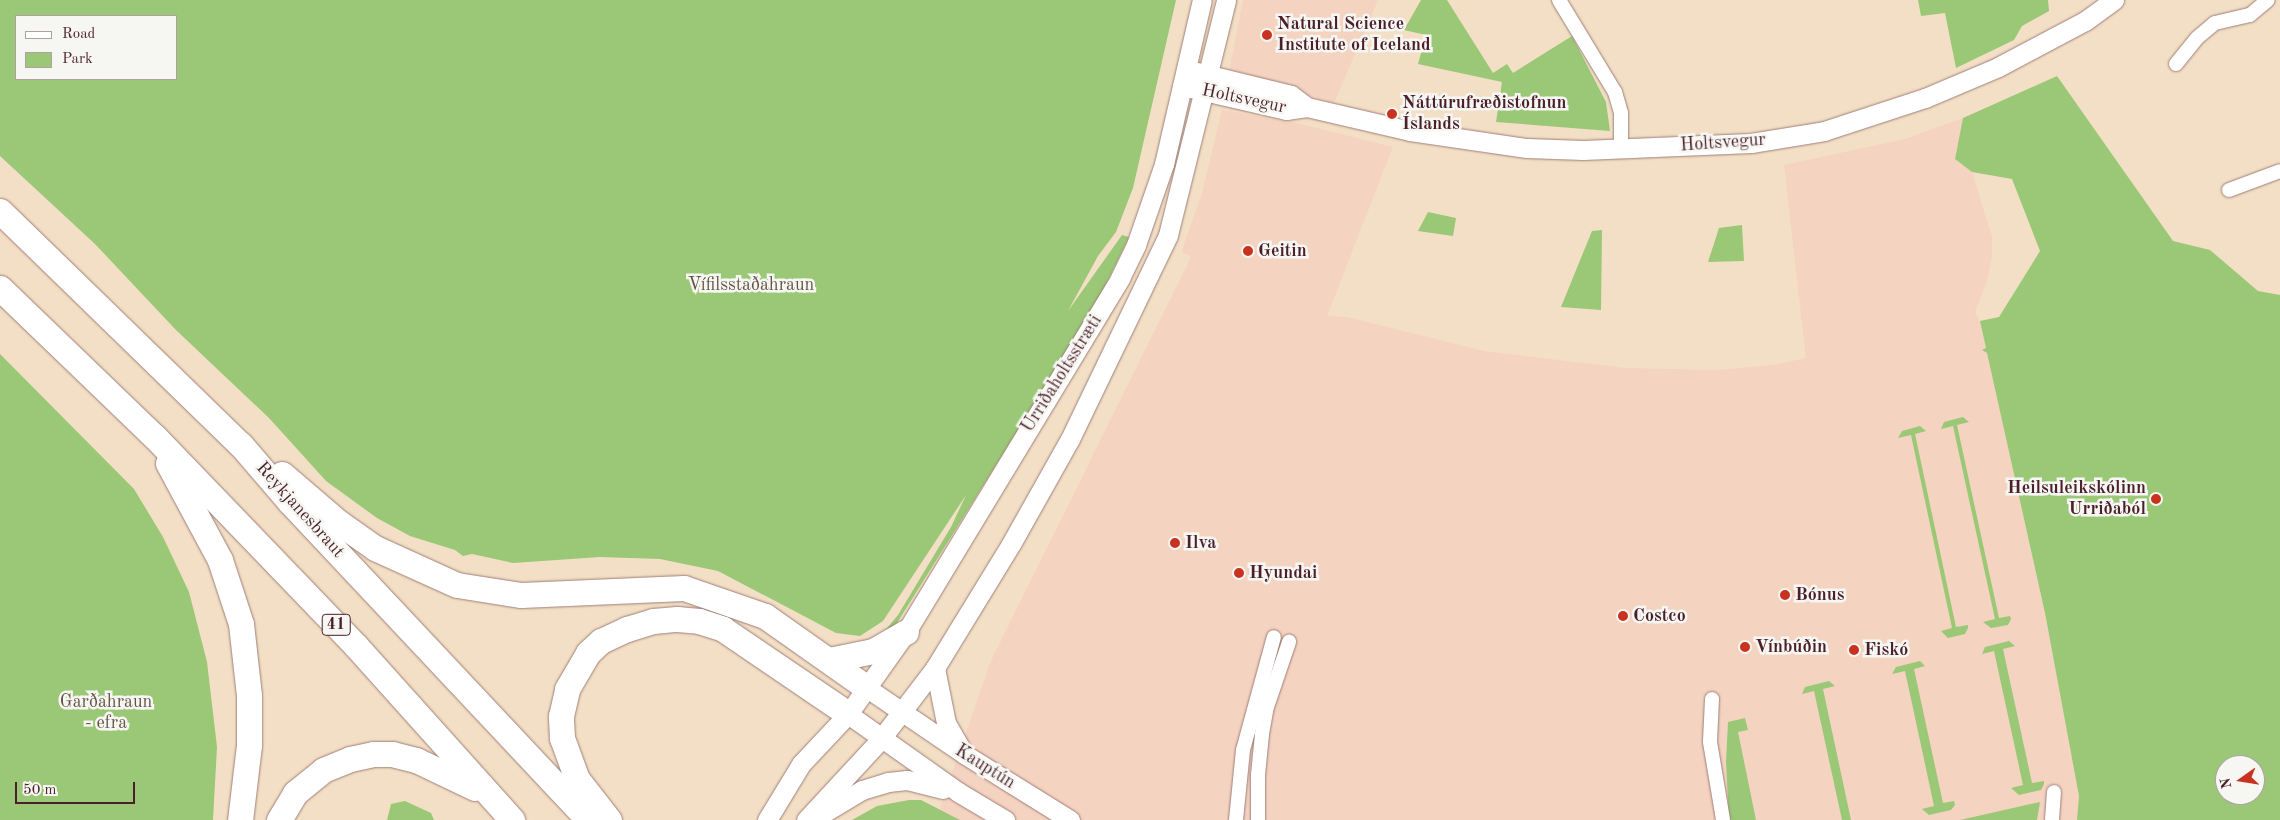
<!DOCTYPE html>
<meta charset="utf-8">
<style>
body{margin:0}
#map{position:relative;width:2280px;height:820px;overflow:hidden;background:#f3dfc5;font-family:"Old Standard TT",serif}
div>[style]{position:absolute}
.built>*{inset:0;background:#f5d3c1}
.green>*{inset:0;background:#9ac876}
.roads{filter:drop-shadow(0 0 1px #9e7f78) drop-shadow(0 0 1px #9e7f78)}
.street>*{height:14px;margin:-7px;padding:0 7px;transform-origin:7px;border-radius:7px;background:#fff}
.secondary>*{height:19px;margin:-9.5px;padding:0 9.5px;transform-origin:9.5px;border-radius:9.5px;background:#fff}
.highway>*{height:25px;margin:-12.5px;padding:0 12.5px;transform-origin:12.5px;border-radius:12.5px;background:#fff}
.dots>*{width:14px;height:14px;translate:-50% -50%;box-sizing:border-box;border:2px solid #f6f6f2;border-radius:50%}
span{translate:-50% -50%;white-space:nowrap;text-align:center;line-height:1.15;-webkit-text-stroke:5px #f6f6f2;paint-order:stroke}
.shield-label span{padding:1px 4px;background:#f6f6f2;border:1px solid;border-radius:4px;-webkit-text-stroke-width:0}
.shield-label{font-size:16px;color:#4a1f2b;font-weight:700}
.poi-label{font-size:18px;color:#4a1f2b;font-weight:700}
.left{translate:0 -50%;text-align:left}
.right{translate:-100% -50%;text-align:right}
.street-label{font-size:18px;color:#4a1f2b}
.park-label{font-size:18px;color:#625242}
.legend{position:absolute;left:15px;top:15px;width:162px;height:65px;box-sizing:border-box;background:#f6f6f2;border:1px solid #b1a0a2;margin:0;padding:6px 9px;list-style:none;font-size:15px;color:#4a1f2b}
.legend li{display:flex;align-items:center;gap:10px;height:25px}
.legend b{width:25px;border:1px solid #b1a0a2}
.north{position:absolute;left:2215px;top:755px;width:50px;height:50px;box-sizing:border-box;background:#f6f6f2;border:1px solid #b1a0a2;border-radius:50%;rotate:257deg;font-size:14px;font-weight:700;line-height:20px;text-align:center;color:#4a1f2b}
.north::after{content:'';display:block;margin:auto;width:18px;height:22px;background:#c8321e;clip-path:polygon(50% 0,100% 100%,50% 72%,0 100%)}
.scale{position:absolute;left:15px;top:782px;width:120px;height:22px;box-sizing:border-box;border:2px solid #4a1f2b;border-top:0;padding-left:6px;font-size:15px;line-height:18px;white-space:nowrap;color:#4a1f2b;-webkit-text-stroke:4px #f6f6f2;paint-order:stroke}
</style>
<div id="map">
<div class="built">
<div style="clip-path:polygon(1243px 0,1378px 0,1334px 103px,1229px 72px)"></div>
<div style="clip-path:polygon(1222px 110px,1301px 124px,1393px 147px,1327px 316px,1347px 317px,1484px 351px,1626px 368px,1717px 370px,1773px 365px,1806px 358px,1784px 165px,1905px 139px,1963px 118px,1955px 158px,1972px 172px,1992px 237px,1992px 257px,1987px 281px,1975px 312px,1980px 321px,2045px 613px,2079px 796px,2077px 820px,936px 820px,990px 663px,1191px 257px,1182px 252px,1183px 247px,1202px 193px)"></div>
</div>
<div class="green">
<div style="clip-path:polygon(evenodd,0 0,1176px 0,1133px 188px,1116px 232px,1098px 256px,1068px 311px,1122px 235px,1129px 237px,1094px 309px,890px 634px,884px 632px,898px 615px,951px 527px,966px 495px,883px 621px,860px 636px,836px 633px,718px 571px,660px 559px,600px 557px,513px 563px,472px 554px,463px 556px,455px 550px,410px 536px,377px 518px,326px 481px,269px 418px,176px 330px,95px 244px,0 156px,0 0,16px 16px,176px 16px,176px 79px,16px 79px,16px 16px)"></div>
<div style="clip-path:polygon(1421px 0,1447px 0,1493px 73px,1507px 64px,1513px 73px,1572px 36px,1606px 102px,1610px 131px,1496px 122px,1502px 82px,1418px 64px,1426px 35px,1404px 30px)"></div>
<div style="clip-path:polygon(1918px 0,2048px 0,2049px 11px,2022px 26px,2014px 40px,1956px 68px,1945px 13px,1921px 16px)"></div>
<div style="clip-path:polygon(evenodd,2057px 76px,2173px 241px,2210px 250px,2258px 291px,2280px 295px,2280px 820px,2077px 820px,2079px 796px,2045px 613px,1987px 353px,1982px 350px,1986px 348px,1980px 321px,1999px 317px,2040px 251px,2012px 179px,1972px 172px,1955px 159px,1963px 118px,2057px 76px,2225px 765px,2255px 765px,2255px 795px,2225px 795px,2225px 765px)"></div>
<div style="clip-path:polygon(1428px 212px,1456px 218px,1453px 236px,1418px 231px)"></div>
<div style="clip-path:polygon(1742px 225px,1744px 261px,1708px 262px,1719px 228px)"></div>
<div style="clip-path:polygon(1602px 230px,1601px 310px,1561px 307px,1592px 231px)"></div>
<div style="clip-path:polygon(0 354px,134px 489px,163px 537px,189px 592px,207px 662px,217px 747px,213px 820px,0 820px)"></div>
<div style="clip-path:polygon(1963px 417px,1969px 422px,1957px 425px,1999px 618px,2010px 616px,2011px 619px,2008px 625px,1991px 628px,1983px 622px,1995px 619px,1953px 426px,1941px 429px,1944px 422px)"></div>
<div style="clip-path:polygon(1920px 426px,1926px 431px,1915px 434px,1956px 627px,1968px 625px,1968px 628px,1965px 634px,1948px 638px,1941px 631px,1952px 628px,1911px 435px,1898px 438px,1902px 431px)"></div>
<div style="clip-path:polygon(2009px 641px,2015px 646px,2003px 649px,2032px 783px,2044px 781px,2044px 784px,2041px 790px,2019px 795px,2011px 788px,2023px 785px,1994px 651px,1982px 654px,1985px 647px)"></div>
<div style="clip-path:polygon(1920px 661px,1925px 666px,1914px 669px,1943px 803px,1954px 801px,1955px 805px,1951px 810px,1929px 815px,1922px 809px,1934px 806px,1905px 671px,1892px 674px,1896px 667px)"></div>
<div style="clip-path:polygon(1829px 681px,1835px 686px,1823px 689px,1851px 820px,1842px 820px,1814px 691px,1802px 694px,1805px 687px)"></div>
<div style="clip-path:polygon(1745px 718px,1748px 730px,1738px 732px,1756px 820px,1729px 820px,1726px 762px,1728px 722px)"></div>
<div style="clip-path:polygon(909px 800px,921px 800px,960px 820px,852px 820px,877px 806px)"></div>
<div style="clip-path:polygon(405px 801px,431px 813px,434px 820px,387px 820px,391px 804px)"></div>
<div style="clip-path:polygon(2040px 802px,2037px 820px,1960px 820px)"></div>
</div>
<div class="roads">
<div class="street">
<div style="left:1559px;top:0;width:108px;rotate:58.7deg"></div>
<div style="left:1615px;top:92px;width:22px;rotate:74deg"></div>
<div style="left:1621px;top:113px;width:36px;rotate:90deg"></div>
<div style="left:2176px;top:64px;width:33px;rotate:-51deg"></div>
<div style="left:2197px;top:38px;width:23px;rotate:-40deg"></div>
<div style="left:2215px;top:23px;width:36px;rotate:-13deg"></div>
<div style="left:2250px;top:15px;width:23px;rotate:-40deg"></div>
<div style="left:2229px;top:190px;width:54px;rotate:-20.4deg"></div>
<div style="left:1712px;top:699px;width:43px;rotate:92.7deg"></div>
<div style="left:1710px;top:742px;width:79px;rotate:80.5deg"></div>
<div style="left:1236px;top:820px;width:70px;rotate:-84.3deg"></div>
<div style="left:1243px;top:750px;width:117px;rotate:-74.7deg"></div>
<div style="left:1258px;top:820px;width:45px;rotate:-90deg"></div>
<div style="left:1258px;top:775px;width:41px;rotate:-84.4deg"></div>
<div style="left:1262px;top:734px;width:27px;rotate:-80deg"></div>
<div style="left:1267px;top:707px;width:69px;rotate:-71.3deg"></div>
<div style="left:2052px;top:820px;width:28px;rotate:-86deg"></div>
</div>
<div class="secondary">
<div style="left:1197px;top:72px;width:97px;rotate:13.7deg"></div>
<div style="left:1291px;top:95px;width:20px;rotate:37deg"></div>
<div style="left:1182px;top:86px;width:107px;rotate:13deg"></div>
<div style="left:1286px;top:110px;width:21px;rotate:-8deg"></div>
<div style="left:1307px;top:107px;width:106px;rotate:13.1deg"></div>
<div style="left:1410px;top:131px;width:118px;rotate:8.3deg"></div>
<div style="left:1527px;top:148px;width:56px;rotate:2deg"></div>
<div style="left:1583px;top:150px;width:168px;rotate:-2.4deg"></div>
<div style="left:1751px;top:143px;width:74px;rotate:-9.3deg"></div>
<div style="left:1824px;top:131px;width:106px;rotate:-18.1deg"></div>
<div style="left:1925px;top:98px;width:79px;rotate:-23deg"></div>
<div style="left:1998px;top:67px;width:98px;rotate:-27.9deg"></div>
<div style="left:2085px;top:21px;width:36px;rotate:-36deg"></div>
<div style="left:935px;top:668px;width:56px;rotate:78.7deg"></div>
<div style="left:946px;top:723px;width:32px;rotate:60deg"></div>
<div style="left:867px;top:688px;width:117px;rotate:34.2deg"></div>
<div style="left:964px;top:754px;width:125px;rotate:31.9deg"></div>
<div style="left:848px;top:714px;width:135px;rotate:35.3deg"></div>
<div style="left:958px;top:792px;width:55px;rotate:30.8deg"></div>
<div style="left:820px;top:815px;width:49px;rotate:-30.8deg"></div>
<div style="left:862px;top:790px;width:27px;rotate:-17deg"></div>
<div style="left:888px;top:782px;width:19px;rotate:-6deg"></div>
<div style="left:907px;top:780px;width:37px;rotate:14deg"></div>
<div style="left:767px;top:820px;width:66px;rotate:-58.7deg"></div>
<div style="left:801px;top:764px;width:69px;rotate:-46.8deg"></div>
<div style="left:848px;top:714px;width:100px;rotate:-54.7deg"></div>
<div style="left:906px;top:632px;width:414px;rotate:-58.8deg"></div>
<div style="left:1120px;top:278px;width:37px;rotate:-64deg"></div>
<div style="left:1136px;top:245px;width:86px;rotate:-70.9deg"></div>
<div style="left:1164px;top:164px;width:168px;rotate:-77deg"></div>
<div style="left:806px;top:820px;width:109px;rotate:-47.2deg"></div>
<div style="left:880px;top:740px;width:91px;rotate:-52.6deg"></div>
<div style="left:935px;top:668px;width:145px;rotate:-58.5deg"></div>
<div style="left:1011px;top:544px;width:120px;rotate:-60.7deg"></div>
<div style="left:1070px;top:439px;width:226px;rotate:-64.3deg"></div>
<div style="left:1168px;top:235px;width:242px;rotate:-76.1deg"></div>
</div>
<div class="highway">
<div style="left:0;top:211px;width:336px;rotate:44.2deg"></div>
<div style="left:241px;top:445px;width:74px;rotate:49.4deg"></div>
<div style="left:289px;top:501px;width:438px;rotate:46.8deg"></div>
<div style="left:0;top:288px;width:214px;rotate:43.9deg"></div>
<div style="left:154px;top:436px;width:291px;rotate:46.1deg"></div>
<div style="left:356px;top:646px;width:234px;rotate:48.1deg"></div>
<div style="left:168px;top:463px;width:110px;rotate:61.8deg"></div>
<div style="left:220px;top:560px;width:67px;rotate:71.8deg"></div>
<div style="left:241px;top:624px;width:71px;rotate:83.6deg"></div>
<div style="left:249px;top:695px;width:50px;rotate:90deg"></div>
<div style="left:249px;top:745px;width:76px;rotate:96.8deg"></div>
<div style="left:282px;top:474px;width:74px;rotate:40.6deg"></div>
<div style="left:338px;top:522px;width:45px;rotate:35.1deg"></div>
<div style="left:375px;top:548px;width:90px;rotate:24.3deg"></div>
<div style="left:457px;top:585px;width:65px;rotate:8.9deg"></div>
<div style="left:521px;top:595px;width:163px;rotate:-2.5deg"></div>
<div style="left:684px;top:588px;width:86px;rotate:19.1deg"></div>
<div style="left:765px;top:616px;width:125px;rotate:35.2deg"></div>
<div style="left:829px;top:660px;width:45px;rotate:-11.6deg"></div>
<div style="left:873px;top:651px;width:38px;rotate:-30deg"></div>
<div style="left:279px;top:820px;width:31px;rotate:-59deg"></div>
<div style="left:295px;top:793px;width:36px;rotate:-39deg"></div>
<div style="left:323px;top:770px;width:29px;rotate:-22deg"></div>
<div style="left:350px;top:759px;width:24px;rotate:-12deg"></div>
<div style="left:373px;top:754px;width:19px"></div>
<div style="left:392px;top:754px;width:25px;rotate:14deg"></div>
<div style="left:416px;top:760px;width:65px;rotate:25.4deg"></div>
<div style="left:609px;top:820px;width:52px;rotate:-128deg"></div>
<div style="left:577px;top:779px;width:44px;rotate:-110.1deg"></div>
<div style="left:562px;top:738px;width:22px;rotate:-93deg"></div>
<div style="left:561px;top:716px;width:28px;rotate:-77deg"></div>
<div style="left:567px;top:689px;width:42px;rotate:-59.7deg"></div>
<div style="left:588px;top:653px;width:18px;rotate:-43deg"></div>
<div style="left:601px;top:641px;width:29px;rotate:-25deg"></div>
<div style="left:627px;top:629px;width:27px;rotate:-17deg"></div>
<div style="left:653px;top:621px;width:24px;rotate:-5deg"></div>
<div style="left:677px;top:619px;width:22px;rotate:5deg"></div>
<div style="left:699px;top:621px;width:25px;rotate:18deg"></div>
<div style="left:723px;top:629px;width:151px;rotate:34.2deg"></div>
</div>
</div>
<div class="dots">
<div style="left:1267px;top:35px;background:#c8321e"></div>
<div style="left:1392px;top:114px;background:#c8321e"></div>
<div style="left:1248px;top:251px;background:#c8321e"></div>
<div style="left:2156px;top:499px;background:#c8321e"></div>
<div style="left:1175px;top:543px;background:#c8321e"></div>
<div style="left:1239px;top:573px;background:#c8321e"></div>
<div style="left:1785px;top:595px;background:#c8321e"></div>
<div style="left:1623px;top:616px;background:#c8321e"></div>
<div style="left:1745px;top:647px;background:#c8321e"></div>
<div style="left:1854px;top:650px;background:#c8321e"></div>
</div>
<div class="shield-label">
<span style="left:336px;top:625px">41</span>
</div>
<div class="poi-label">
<span class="left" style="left:1277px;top:35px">Natural Science<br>Institute of Iceland</span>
<span class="left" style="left:1402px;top:114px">Náttúrufræðistofnun<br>Íslands</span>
<span class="left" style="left:1258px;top:251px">Geitin</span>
<span class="right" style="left:2146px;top:499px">Heilsuleikskólinn<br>Urriðaból</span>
<span class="left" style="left:1185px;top:543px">Ilva</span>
<span class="left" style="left:1249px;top:573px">Hyundai</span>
<span class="left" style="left:1795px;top:595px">Bónus</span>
<span class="left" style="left:1633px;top:616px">Costco</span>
<span class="left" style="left:1755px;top:647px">Vínbúðin</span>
<span class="left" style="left:1864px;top:650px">Fiskó</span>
</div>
<div class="street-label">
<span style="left:1244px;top:99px;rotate:12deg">Holtsvegur</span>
<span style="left:1723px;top:143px;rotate:-4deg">Holtsvegur</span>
<span style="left:1062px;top:374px;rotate:-58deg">Urriðaholtsstræti</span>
<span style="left:300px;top:510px;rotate:48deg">Reykjanesbraut</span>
<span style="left:985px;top:767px;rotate:32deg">Kauptún</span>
</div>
<div class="park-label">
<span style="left:751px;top:285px">Vífilsstaðahraun</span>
<span style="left:106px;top:713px">Garðahraun<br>- efra</span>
</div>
<ul class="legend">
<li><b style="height:6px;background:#fff"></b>Road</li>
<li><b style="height:14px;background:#9ac876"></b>Park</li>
</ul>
<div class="north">N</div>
<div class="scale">50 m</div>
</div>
